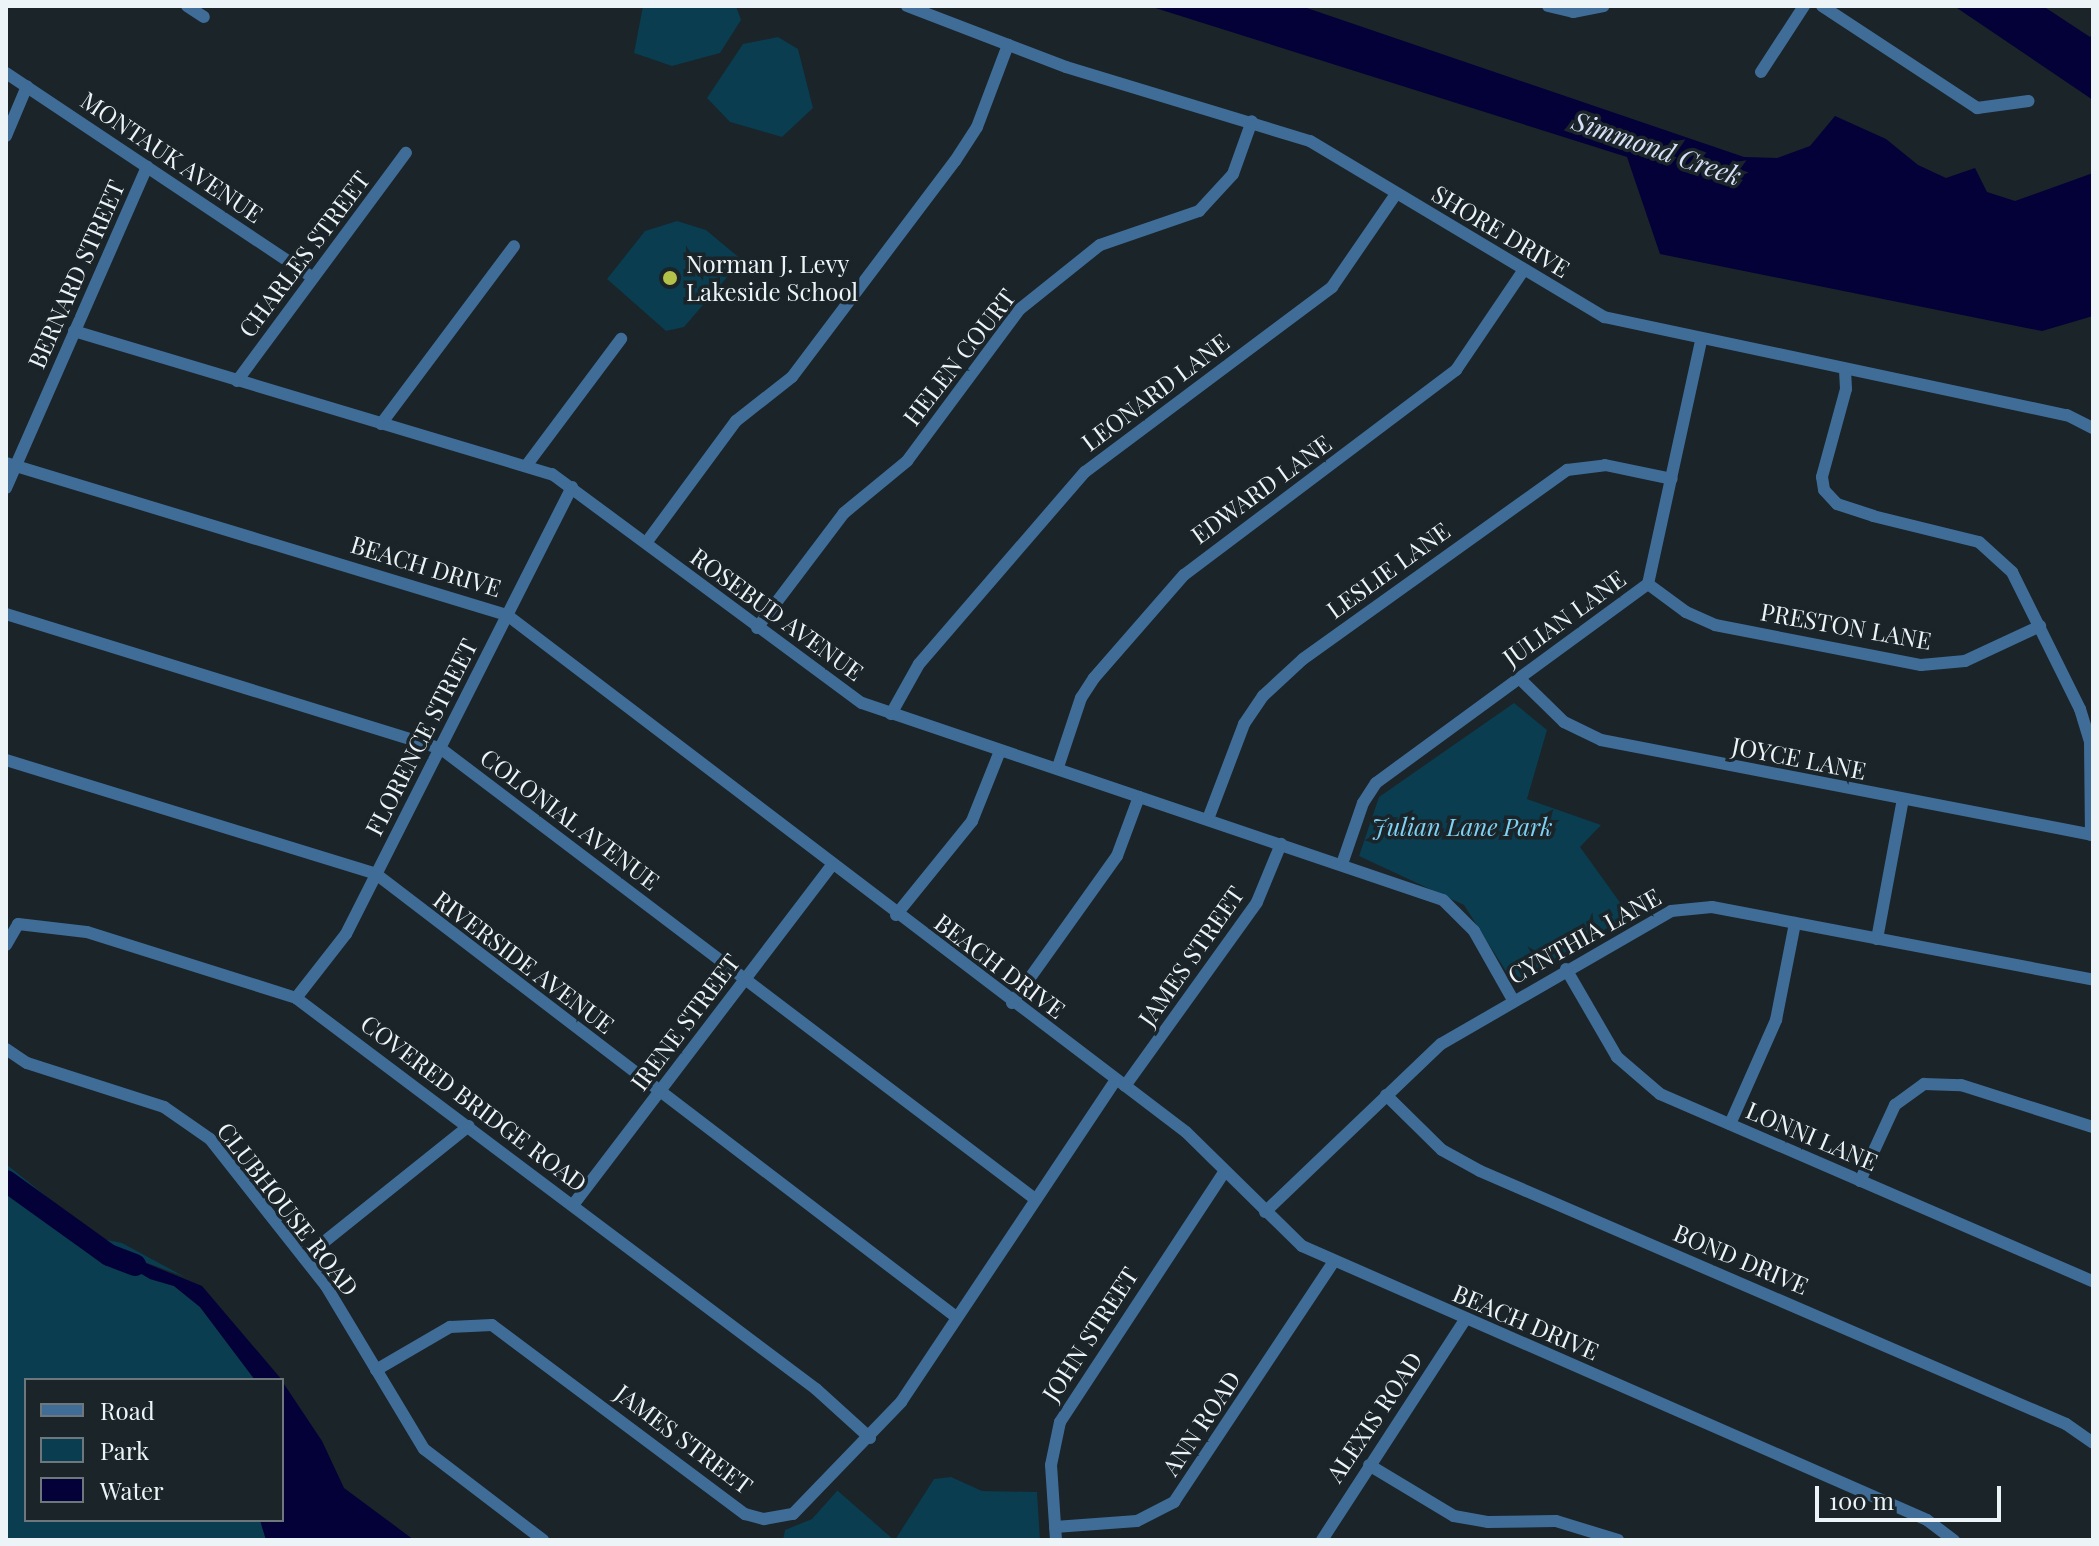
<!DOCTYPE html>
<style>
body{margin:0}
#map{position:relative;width:2099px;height:1546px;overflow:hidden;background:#1a2429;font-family:"Playfair Display",serif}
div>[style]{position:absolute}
.green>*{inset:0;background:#093d4f}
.water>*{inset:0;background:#040038}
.river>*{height:22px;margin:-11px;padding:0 11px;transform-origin:11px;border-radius:11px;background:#040038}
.minor>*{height:12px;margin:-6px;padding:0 6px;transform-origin:6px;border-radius:6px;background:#3f6d98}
.dots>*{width:22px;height:22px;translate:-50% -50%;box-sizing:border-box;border:4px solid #1a2429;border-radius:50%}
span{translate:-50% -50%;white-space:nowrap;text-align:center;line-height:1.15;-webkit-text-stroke:7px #1a2429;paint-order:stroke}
.street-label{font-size:24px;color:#edf4f7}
.poi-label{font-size:24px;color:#edf4f7}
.left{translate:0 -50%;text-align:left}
.park-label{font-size:24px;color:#7ed2f4;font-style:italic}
.water-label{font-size:26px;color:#d8e0f6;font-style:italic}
.frame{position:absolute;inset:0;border:8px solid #edf4f7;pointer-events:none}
.legend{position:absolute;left:24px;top:1378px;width:260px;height:144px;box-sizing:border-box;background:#1a2429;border:2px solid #6e777b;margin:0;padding:10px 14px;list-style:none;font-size:24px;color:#edf4f7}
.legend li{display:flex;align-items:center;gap:16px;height:40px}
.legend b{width:40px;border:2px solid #6e777b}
.scale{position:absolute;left:1815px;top:1486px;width:186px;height:36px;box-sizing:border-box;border:4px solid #edf4f7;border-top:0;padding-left:10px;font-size:24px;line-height:28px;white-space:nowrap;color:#edf4f7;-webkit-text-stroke:6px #1a2429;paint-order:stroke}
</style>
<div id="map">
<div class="green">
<div style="clip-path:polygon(643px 6px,736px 6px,741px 20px,720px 53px,672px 66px,634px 53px)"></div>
<div style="clip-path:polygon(778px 37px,798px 49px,813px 108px,782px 137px,730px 122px,707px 98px,743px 44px)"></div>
<div style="clip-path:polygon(677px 221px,706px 230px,742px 260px,684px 327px,666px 331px,607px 279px,645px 231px)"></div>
<div style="clip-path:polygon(1514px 703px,1547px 730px,1527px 799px,1601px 825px,1580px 847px,1629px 915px,1514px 984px,1464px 905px,1359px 856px,1379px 797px)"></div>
<div style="clip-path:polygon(6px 1164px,98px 1238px,122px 1243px,185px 1277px,126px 1255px,150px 1279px,174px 1286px,200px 1307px,255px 1380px,26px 1380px,26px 1520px,260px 1520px,266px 1540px,6px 1540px)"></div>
<div style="clip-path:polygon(951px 1477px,982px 1491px,1037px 1492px,1040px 1540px,895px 1540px,934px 1479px)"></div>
<div style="clip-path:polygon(837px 1491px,838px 1491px,894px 1540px,783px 1540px,785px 1530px,812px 1519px)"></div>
</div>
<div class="water">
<div style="clip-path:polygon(1149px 6px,1301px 6px,1744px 157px,1777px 158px,1810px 146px,1835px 116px,1886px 139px,1918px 165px,1946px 178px,1975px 168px,1987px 192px,2015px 201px,2093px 173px,2093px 316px,2042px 331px,1660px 254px,1627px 157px)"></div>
<div style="clip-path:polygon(1954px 6px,2043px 6px,2090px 37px,2093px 34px,2093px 100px)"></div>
<div style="clip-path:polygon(109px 1255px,126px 1255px,202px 1286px,282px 1380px,255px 1380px,200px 1307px,174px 1286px,150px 1279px)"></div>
<div style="clip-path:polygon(282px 1381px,322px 1441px,344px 1488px,414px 1540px,266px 1540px,260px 1520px,282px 1520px)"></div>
</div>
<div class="river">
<div style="left:6px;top:1181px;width:127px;rotate:35.7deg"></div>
<div style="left:109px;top:1255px;width:28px;rotate:21deg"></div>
</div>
<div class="minor">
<div style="left:187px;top:6px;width:20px;rotate:33deg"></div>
<div style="left:907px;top:6px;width:170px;rotate:21deg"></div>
<div style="left:1066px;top:67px;width:255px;rotate:16.9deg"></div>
<div style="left:1310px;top:141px;width:343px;rotate:30.9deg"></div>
<div style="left:1604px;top:317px;width:473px;rotate:12deg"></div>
<div style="left:2067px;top:415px;width:29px;rotate:27deg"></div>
<div style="left:1548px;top:6px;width:26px;rotate:13deg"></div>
<div style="left:1573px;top:12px;width:31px;rotate:-11deg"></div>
<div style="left:1822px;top:6px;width:186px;rotate:33.3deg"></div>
<div style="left:1977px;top:108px;width:52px;rotate:-7.7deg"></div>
<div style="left:1761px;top:72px;width:79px;rotate:-56.9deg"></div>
<div style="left:6px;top:73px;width:369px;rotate:33.7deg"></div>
<div style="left:6px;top:136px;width:54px;rotate:-67.2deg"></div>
<div style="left:74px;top:331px;width:499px;rotate:16.7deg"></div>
<div style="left:552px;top:474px;width:385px;rotate:36.5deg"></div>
<div style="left:862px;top:703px;width:613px;rotate:18.73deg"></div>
<div style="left:1443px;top:900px;width:44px;rotate:45deg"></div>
<div style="left:1474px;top:931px;width:79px;rotate:60.5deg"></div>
<div style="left:1845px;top:370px;width:19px;rotate:87deg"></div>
<div style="left:1846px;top:389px;width:91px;rotate:105.3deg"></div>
<div style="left:1822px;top:477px;width:13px;rotate:81deg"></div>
<div style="left:1824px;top:490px;width:19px;rotate:47deg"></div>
<div style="left:1837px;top:504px;width:38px;rotate:18deg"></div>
<div style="left:1873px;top:516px;width:109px;rotate:13.8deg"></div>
<div style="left:1979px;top:542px;width:45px;rotate:42.3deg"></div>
<div style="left:2012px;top:572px;width:153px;rotate:63.6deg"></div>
<div style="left:2080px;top:709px;width:34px;rotate:73deg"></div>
<div style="left:2090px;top:742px;width:93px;rotate:89.4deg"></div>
<div style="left:237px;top:381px;width:284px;rotate:-53.5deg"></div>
<div style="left:381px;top:424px;width:222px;rotate:-53.2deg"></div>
<div style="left:6px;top:463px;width:524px;rotate:16.88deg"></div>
<div style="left:507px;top:615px;width:853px;rotate:37.29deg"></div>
<div style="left:1186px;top:1132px;width:163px;rotate:44.5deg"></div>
<div style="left:1302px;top:1246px;width:682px;rotate:23.67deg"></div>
<div style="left:1927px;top:1520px;width:34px;rotate:37deg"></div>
<div style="left:526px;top:466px;width:159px;rotate:-53.2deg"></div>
<div style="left:6px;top:488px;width:351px;rotate:-66.3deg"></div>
<div style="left:646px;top:543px;width:152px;rotate:-53.6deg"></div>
<div style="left:736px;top:421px;width:71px;rotate:-38.2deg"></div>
<div style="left:792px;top:377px;width:271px;rotate:-53deg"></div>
<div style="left:955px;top:161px;width:40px;rotate:-57.1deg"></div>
<div style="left:977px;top:127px;width:88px;rotate:-69.3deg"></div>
<div style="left:1648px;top:584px;width:47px;rotate:36.4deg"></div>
<div style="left:1686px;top:612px;width:32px;rotate:24deg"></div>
<div style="left:1715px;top:625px;width:210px;rotate:11deg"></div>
<div style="left:1921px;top:665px;width:44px;rotate:-5.2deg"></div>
<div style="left:1965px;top:661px;width:83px;rotate:-25deg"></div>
<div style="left:6px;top:614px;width:454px;rotate:17.2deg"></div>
<div style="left:440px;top:748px;width:747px;rotate:37.16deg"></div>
<div style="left:757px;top:628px;width:144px;rotate:-52.9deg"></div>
<div style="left:844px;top:513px;width:82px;rotate:-39.5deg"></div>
<div style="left:907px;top:461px;width:189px;rotate:-53.4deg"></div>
<div style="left:1020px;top:309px;width:102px;rotate:-38.7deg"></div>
<div style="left:1100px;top:245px;width:105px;rotate:-19deg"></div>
<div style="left:1199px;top:211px;width:50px;rotate:-47.4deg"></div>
<div style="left:1233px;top:174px;width:56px;rotate:-70.3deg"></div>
<div style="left:1519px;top:678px;width:63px;rotate:44.4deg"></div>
<div style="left:1564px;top:722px;width:41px;rotate:25.9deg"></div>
<div style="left:1601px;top:740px;width:501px;rotate:10.93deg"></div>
<div style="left:891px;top:714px;width:57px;rotate:-60.8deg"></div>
<div style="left:919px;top:664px;width:254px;rotate:-49.2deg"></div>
<div style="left:1085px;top:472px;width:309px;rotate:-36.8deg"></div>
<div style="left:1332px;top:287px;width:113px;rotate:-55.5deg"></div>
<div style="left:6px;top:760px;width:387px;rotate:17.1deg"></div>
<div style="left:376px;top:874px;width:730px;rotate:37.37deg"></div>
<div style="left:1058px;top:767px;width:73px;rotate:-71.6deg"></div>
<div style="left:1081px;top:698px;width:24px;rotate:-57deg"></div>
<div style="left:1094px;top:678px;width:137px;rotate:-48.9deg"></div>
<div style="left:1184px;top:575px;width:341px;rotate:-37deg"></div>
<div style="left:1456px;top:370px;width:120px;rotate:-55.9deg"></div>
<div style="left:1208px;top:819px;width:102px;rotate:-69.2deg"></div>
<div style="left:1244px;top:724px;width:34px;rotate:-56deg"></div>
<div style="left:1263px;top:696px;width:54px;rotate:-42.8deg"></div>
<div style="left:1303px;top:659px;width:325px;rotate:-35.6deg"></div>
<div style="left:1567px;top:470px;width:38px;rotate:-7deg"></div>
<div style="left:1605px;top:465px;width:68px;rotate:11.8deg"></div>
<div style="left:1342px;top:864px;width:65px;rotate:-71deg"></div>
<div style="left:1363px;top:803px;width:24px;rotate:-57deg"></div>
<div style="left:1376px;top:783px;width:337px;rotate:-36.2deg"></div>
<div style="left:1648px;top:584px;width:250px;rotate:-77.7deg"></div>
<div style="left:896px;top:915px;width:121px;rotate:-51deg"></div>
<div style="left:972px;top:821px;width:75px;rotate:-68.2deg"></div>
<div style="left:1877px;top:939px;width:142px;rotate:-79.5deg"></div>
<div style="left:6px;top:945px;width:24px;rotate:-60deg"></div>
<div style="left:18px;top:924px;width:69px;rotate:6.6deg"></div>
<div style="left:87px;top:932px;width:219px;rotate:17.5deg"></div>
<div style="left:296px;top:998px;width:651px;rotate:36.94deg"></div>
<div style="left:816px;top:1389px;width:73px;rotate:42.2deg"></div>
<div style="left:1566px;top:969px;width:102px;rotate:59.9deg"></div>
<div style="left:1617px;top:1057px;width:57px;rotate:40.7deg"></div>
<div style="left:1660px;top:1094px;width:472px;rotate:23.4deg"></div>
<div style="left:296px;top:998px;width:81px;rotate:-52deg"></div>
<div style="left:346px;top:934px;width:501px;rotate:-63.18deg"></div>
<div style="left:1012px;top:1003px;width:181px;rotate:-54.5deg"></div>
<div style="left:1117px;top:856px;width:63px;rotate:-69.6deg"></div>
<div style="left:6px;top:1049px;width:25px;rotate:34deg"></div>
<div style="left:27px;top:1063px;width:144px;rotate:17.8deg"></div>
<div style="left:164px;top:1107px;width:56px;rotate:34.8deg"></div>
<div style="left:210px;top:1139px;width:187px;rotate:51.7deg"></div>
<div style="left:326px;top:1286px;width:190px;rotate:59deg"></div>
<div style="left:424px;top:1449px;width:150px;rotate:37.4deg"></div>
<div style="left:1125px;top:1086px;width:226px;rotate:-54.3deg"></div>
<div style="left:1257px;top:902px;width:63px;rotate:-67.5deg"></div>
<div style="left:1386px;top:1095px;width:78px;rotate:44.5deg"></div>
<div style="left:1442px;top:1150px;width:43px;rotate:28.9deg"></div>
<div style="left:1480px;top:1171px;width:638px;rotate:23.35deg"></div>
<div style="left:2066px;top:1424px;width:33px;rotate:35deg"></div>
<div style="left:1730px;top:1124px;width:114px;rotate:-66.1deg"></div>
<div style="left:1776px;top:1020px;width:99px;rotate:-78.9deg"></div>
<div style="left:1860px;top:1181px;width:84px;rotate:-65.3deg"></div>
<div style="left:1895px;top:1105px;width:36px;rotate:-36deg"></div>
<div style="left:1924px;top:1084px;width:37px;rotate:2deg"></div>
<div style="left:1961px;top:1085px;width:139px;rotate:17.7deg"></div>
<div style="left:573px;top:1205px;width:426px;rotate:-52.7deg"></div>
<div style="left:1265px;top:1212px;width:243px;rotate:-43.7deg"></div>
<div style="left:1441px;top:1044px;width:266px;rotate:-30deg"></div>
<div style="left:1671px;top:911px;width:41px;rotate:-5.6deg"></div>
<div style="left:1712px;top:907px;width:388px;rotate:10.8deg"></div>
<div style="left:304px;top:1258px;width:211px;rotate:-38.7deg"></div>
<div style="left:376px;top:1370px;width:86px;rotate:-30.2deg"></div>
<div style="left:450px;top:1327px;width:42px;rotate:-2.7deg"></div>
<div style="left:492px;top:1325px;width:316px;rotate:36.8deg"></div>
<div style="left:745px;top:1514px;width:20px;rotate:15deg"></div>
<div style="left:764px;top:1519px;width:29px;rotate:-10deg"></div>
<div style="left:793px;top:1514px;width:156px;rotate:-46deg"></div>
<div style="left:901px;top:1402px;width:387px;rotate:-56.3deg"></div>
<div style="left:1369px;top:1465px;width:99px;rotate:31deg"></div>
<div style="left:1454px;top:1516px;width:35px;rotate:10deg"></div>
<div style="left:1488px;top:1522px;width:68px;rotate:-0.8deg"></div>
<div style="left:1556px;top:1521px;width:65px;rotate:17deg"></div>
<div style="left:1055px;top:1527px;width:82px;rotate:-4.2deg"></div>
<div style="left:1137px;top:1521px;width:42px;rotate:-27.2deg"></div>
<div style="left:1174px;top:1502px;width:287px;rotate:-56.4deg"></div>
<div style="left:1056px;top:1540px;width:75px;rotate:-93.8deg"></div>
<div style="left:1051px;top:1465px;width:44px;rotate:-78.2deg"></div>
<div style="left:1060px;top:1422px;width:299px;rotate:-56.7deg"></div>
<div style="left:1322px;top:1540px;width:262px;rotate:-57deg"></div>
</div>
<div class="dots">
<div style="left:670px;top:278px;background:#b4c24a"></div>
</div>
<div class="street-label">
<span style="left:172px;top:157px;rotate:34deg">MONTAUK AVENUE</span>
<span style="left:1501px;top:231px;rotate:31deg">SHORE DRIVE</span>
<span style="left:304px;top:254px;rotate:-53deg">CHARLES STREET</span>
<span style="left:76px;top:274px;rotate:-66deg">BERNARD STREET</span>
<span style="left:959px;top:357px;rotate:-52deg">HELEN COURT</span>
<span style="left:1155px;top:392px;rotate:-37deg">LEONARD LANE</span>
<span style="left:1261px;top:489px;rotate:-36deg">EDWARD LANE</span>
<span style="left:426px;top:566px;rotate:17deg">BEACH DRIVE</span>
<span style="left:1388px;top:570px;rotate:-36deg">LESLIE LANE</span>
<span style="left:777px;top:614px;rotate:36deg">ROSEBUD AVENUE</span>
<span style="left:1564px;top:618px;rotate:-36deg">JULIAN LANE</span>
<span style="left:1846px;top:626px;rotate:10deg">PRESTON LANE</span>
<span style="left:421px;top:737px;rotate:-63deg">FLORENCE STREET</span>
<span style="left:1799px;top:758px;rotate:11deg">JOYCE LANE</span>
<span style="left:570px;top:819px;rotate:37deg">COLONIAL AVENUE</span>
<span style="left:1584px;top:936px;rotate:-29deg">CYNTHIA LANE</span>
<span style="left:1191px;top:956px;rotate:-55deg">JAMES STREET</span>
<span style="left:524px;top:962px;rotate:37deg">RIVERSIDE AVENUE</span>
<span style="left:1000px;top:966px;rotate:37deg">BEACH DRIVE</span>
<span style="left:685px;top:1022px;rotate:-53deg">IRENE STREET</span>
<span style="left:474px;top:1103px;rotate:37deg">COVERED BRIDGE ROAD</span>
<span style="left:1812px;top:1136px;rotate:23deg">LONNI LANE</span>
<span style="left:288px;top:1209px;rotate:52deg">CLUBHOUSE ROAD</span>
<span style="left:1741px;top:1259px;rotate:23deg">BOND DRIVE</span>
<span style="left:1526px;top:1322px;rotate:23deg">BEACH DRIVE</span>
<span style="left:1090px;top:1334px;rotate:-57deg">JOHN STREET</span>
<span style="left:1374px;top:1417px;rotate:-56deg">ALEXIS ROAD</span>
<span style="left:1201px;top:1423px;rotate:-56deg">ANN ROAD</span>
<span style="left:684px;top:1439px;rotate:37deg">JAMES STREET</span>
</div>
<div class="poi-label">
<span class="left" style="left:686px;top:278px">Norman J. Levy<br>Lakeside School</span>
</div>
<div class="park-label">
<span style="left:1462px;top:827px">Julian Lane Park</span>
</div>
<div class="water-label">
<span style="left:1657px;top:148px;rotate:19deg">Simmond Creek</span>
</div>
<div class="frame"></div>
<ul class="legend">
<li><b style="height:10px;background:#3f6d98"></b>Road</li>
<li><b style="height:22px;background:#093d4f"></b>Park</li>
<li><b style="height:22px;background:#040038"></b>Water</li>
</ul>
<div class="scale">100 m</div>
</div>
